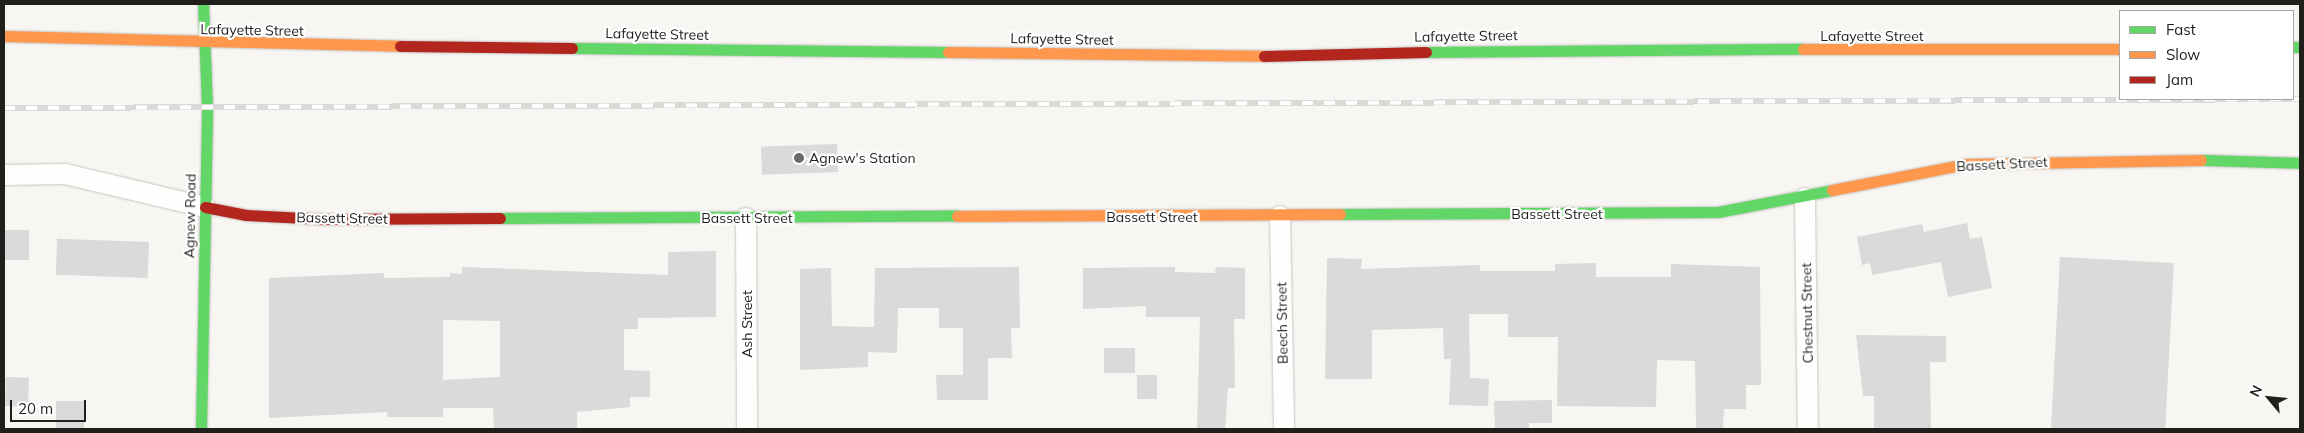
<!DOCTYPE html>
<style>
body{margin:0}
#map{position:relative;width:2304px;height:433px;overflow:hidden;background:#f8f6f3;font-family:Mulish,sans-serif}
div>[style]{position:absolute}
.building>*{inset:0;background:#d9dad9;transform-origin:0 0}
.roads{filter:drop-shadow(0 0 1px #c7c6c3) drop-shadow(0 0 1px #c7c6c3)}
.street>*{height:20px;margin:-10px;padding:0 10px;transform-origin:10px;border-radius:10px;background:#fefefd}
.fast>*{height:11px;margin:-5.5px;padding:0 5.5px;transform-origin:5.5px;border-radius:5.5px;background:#63d668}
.slow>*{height:11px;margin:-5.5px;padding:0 5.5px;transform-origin:5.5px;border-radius:5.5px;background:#ff974d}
.jam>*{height:11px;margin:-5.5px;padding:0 5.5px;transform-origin:5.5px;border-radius:5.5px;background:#b3261e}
.rail>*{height:5.5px;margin-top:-2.75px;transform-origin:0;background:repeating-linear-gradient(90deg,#fff 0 11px,#dadad9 0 22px);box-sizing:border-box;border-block:1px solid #dadad9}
.dots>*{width:14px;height:14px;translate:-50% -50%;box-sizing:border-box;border:2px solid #fff;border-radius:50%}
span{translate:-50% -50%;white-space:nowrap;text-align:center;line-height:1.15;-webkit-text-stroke:4.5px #fff;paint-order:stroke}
.street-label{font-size:14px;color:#201f1c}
.poi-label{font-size:14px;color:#201f1c}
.left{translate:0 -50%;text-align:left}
.frame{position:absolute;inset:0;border:5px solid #201f1c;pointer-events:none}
.legend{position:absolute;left:2119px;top:10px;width:175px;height:90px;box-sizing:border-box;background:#fff;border:1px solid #a6a5a4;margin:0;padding:6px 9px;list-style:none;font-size:15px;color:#201f1c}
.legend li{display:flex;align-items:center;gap:10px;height:25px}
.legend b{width:25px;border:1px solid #a6a5a4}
.north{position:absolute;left:2244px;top:373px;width:50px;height:50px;-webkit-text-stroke:4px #fff;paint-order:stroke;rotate:298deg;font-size:14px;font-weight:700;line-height:20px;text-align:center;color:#201f1c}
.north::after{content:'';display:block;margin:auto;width:18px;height:22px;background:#201f1c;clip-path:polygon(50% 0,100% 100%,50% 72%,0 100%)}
.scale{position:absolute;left:10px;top:400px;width:76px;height:22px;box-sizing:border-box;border:2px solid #201f1c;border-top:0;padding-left:6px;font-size:15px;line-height:18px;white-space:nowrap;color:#201f1c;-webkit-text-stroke:4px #fff;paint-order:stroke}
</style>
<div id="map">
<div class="building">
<div style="left:837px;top:144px;width:28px;height:76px;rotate:88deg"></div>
<div style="clip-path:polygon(1967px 223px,1970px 239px,1982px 237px,1992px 288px,1948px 297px,1941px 262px,1872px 275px,1870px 263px,1862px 265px,1857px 237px,1922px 224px,1924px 232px)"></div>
<div style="left:4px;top:230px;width:25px;height:30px"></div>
<div style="left:149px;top:242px;width:36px;height:92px;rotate:92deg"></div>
<div style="clip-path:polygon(evenodd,716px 251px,716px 317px,638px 318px,638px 329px,624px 329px,624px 370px,650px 371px,650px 397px,630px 397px,630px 407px,577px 412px,577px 429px,494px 429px,493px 408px,443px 408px,443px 417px,387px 417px,387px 412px,269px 418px,269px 278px,384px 273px,384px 278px,450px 277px,450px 273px,462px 274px,462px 267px,668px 275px,668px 252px,716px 251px,443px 320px,500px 321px,500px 377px,443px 380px,443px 320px)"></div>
<div style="left:2060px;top:257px;width:114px;height:172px;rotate:3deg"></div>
<div style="clip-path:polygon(1327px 258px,1362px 259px,1361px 269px,1480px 265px,1480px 271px,1555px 271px,1555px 264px,1596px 263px,1596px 277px,1671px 277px,1671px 264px,1760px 267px,1761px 385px,1746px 385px,1746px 409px,1724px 409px,1723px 429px,1696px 429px,1695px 361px,1657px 360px,1656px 407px,1557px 406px,1558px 337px,1508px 337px,1508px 314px,1469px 314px,1470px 378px,1489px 379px,1488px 406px,1449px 405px,1451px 359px,1444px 359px,1443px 328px,1372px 330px,1372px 379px,1325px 379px)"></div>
<div style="clip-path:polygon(1019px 267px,1020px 328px,1011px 328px,1012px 358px,988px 358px,988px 400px,937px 400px,936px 375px,963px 375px,963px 328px,939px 328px,939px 308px,898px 308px,897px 353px,868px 352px,868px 367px,800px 370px,800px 269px,831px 268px,832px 326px,874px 327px,875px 268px)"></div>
<div style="clip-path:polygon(1175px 267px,1175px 272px,1215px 273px,1216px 267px,1245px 268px,1245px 319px,1234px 319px,1235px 388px,1228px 388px,1225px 429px,1197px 429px,1200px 317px,1146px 317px,1146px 306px,1083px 309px,1083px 268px)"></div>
<div style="clip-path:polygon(1856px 335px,1946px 336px,1946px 362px,1930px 362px,1931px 429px,1874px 429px,1874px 396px,1863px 396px)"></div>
<div style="left:1104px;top:348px;width:31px;height:25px"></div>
<div style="left:1137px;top:375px;width:20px;height:24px"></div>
<div style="left:6px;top:377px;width:23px;height:29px;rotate:2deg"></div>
<div style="clip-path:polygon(1552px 400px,1552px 423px,1529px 423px,1529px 429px,1495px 429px,1494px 401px)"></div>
<div style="left:56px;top:401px;width:28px;height:28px"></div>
</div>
<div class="roads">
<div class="street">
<div style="left:4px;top:175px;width:61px;rotate:-0.9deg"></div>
<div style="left:65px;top:174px;width:144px;rotate:13.3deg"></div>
<div style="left:1805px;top:198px;width:231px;rotate:89.3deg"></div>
<div style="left:1280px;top:216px;width:213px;rotate:88.9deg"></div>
<div style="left:746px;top:218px;width:211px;rotate:89.7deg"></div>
</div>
<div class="fast">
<div style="left:2293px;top:47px;width:7px"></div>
<div style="left:572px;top:48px;width:376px;rotate:0.6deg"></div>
<div style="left:1426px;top:52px;width:377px;rotate:-0.5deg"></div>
<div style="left:2201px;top:160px;width:99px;rotate:1.7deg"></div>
<div style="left:1340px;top:214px;width:378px;rotate:-0.3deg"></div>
<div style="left:1718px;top:212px;width:116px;rotate:-10.9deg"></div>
<div style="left:500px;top:218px;width:457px;rotate:-0.3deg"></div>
<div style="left:201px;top:429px;width:322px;rotate:-88.9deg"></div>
<div style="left:207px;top:107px;width:103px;rotate:-92.2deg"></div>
</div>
<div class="slow">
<div style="left:4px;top:36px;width:396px;rotate:1.4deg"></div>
<div style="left:1803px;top:49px;width:317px"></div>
<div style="left:948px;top:52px;width:316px;rotate:0.7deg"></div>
<div style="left:1832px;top:190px;width:136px;rotate:-11deg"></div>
<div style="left:1966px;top:164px;width:235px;rotate:-1deg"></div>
<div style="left:957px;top:216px;width:383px;rotate:-0.3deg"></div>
</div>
<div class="jam">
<div style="left:400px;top:46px;width:172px;rotate:0.7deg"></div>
<div style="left:1264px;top:56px;width:162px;rotate:-1.4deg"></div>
<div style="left:205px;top:207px;width:42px;rotate:11deg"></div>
<div style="left:246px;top:215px;width:78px;rotate:2.9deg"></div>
<div style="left:324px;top:219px;width:176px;rotate:-0.3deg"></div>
</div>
</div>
<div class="rail">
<div style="left:4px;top:108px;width:2296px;rotate:-0.22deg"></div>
</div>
<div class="dots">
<div style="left:799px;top:158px;background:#6c6a67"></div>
</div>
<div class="street-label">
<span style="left:252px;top:30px;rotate:1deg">Lafayette Street</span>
<span style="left:657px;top:34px;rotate:1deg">Lafayette Street</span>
<span style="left:1466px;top:36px;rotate:-1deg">Lafayette Street</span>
<span style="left:1872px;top:36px">Lafayette Street</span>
<span style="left:1062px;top:39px;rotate:1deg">Lafayette Street</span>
<span style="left:2002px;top:164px;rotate:-3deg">Bassett Street</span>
<span style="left:1557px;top:214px">Bassett Street</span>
<span style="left:190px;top:216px;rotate:-89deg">Agnew Road</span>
<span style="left:1152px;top:217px">Bassett Street</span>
<span style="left:342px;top:218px;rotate:1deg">Bassett Street</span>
<span style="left:747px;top:218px">Bassett Street</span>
<span style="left:1807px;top:313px;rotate:-91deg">Chestnut Street</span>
<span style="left:1282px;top:323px;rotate:-91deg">Beech Street</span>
<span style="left:747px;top:324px;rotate:-90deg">Ash Street</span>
</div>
<div class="poi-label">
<span class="left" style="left:809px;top:158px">Agnew's Station</span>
</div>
<div class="frame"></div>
<ul class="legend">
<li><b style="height:6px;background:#63d668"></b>Fast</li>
<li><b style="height:6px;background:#ff974d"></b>Slow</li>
<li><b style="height:6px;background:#b3261e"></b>Jam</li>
</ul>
<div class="north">N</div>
<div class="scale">20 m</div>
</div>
